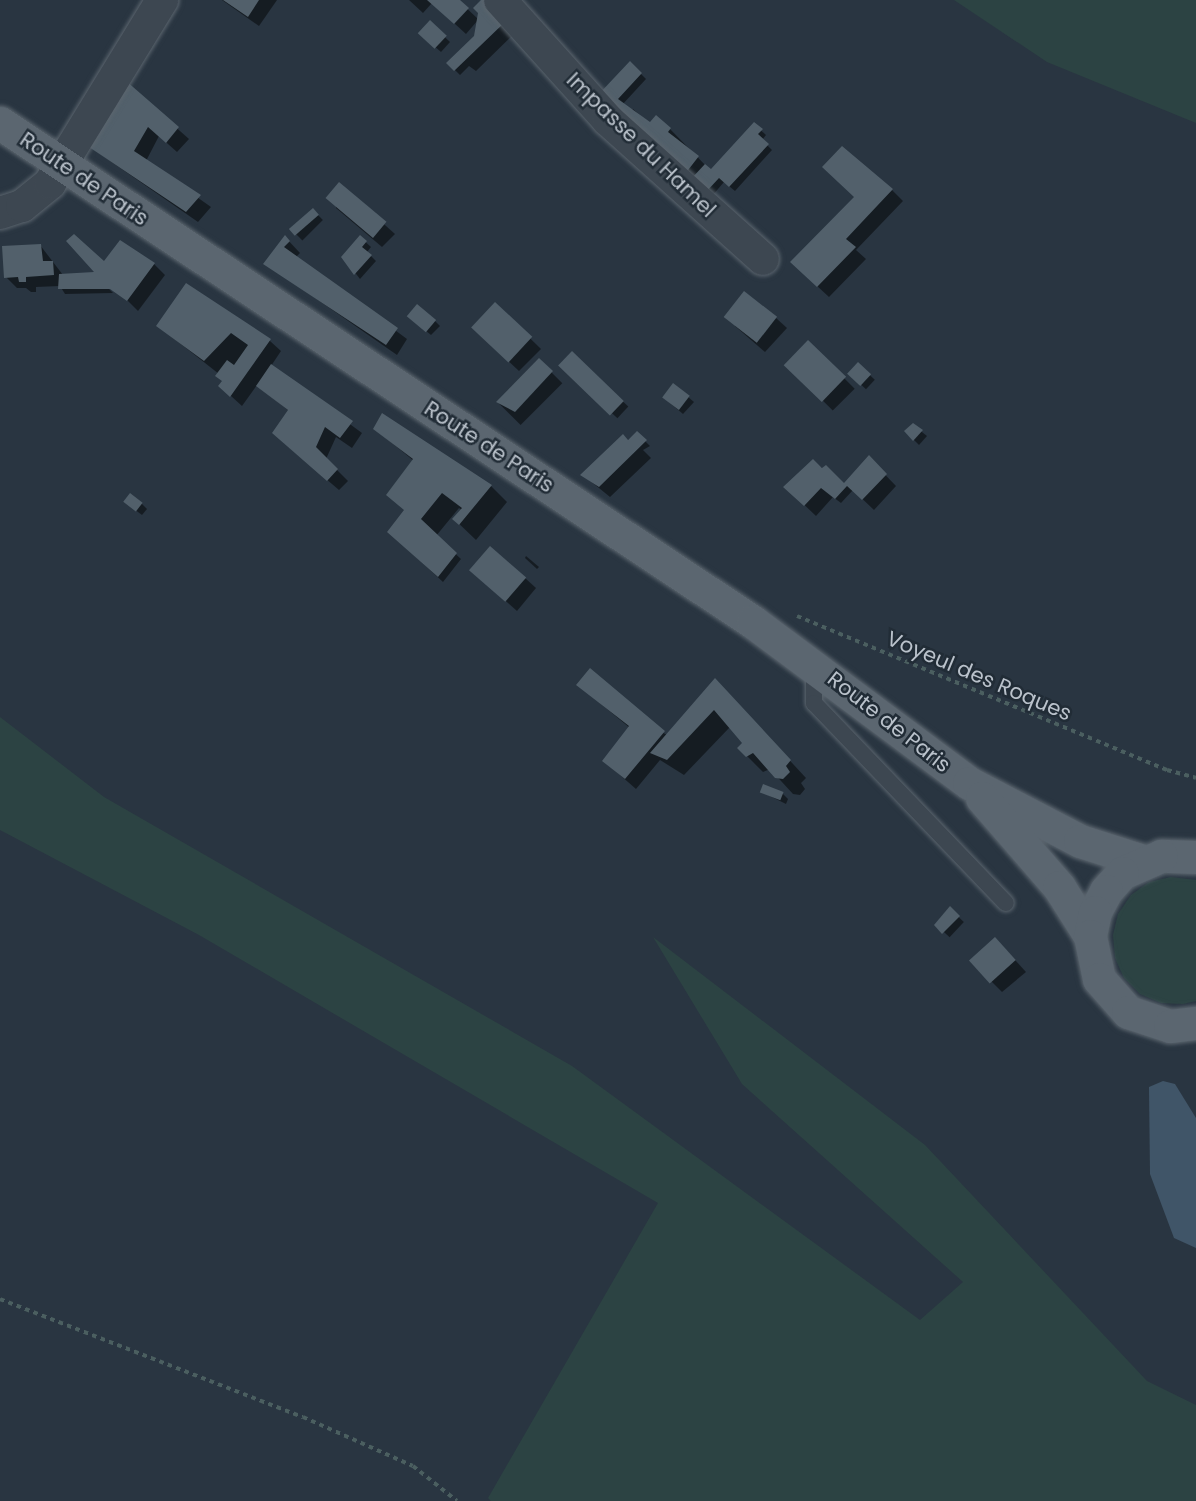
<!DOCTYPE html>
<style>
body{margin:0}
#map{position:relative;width:1196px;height:1501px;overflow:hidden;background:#293541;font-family:Poppins,sans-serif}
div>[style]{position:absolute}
.green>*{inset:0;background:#2c4343}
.water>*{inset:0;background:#405568}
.shadow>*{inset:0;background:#0007;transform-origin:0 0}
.building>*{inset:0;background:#52606b;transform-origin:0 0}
.path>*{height:4px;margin-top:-2px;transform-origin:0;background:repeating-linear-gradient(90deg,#4b5f60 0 4.5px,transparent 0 9px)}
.roads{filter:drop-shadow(0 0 2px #5b656e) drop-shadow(0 0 2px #5b656e)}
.lane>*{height:16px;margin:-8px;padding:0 8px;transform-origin:8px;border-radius:8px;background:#3d4751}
.street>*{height:32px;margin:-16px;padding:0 16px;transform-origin:16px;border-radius:16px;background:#3d4751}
.primary>*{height:33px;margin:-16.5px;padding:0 16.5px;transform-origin:16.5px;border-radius:16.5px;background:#5b6670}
span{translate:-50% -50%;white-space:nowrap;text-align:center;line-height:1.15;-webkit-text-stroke:5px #212c36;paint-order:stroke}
.street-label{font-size:21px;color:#bac2cb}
</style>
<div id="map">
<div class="green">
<div style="clip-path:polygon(954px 0,1196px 0,1196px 123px,1047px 62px)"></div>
<div style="clip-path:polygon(0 717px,104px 797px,572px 1066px,920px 1320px,963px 1282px,742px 1084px,653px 937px,925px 1145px,1147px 1381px,1196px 1405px,1196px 1501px,491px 1501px,488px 1498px,658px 1203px,199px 935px,0 830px)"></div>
<div style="clip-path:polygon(1171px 877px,1196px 880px,1196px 1001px,1183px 1004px,1161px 1003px,1140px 994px,1124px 978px,1115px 958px,1113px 935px,1118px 914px,1131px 895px,1149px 882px)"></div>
</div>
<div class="water">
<div style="clip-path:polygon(1163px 1081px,1175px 1084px,1196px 1118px,1196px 1248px,1174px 1238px,1150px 1174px,1149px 1087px)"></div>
</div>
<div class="shadow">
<div style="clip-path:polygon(222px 0,277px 0,259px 26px)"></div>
<div style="clip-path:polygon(409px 0,458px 0,478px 19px,484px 0,515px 33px,476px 71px,469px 66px,460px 75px,448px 63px,475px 36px,478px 20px,466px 34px,432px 3px,423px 13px)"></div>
<div style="clip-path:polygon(430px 23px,450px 42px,441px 52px,425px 38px)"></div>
<div style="clip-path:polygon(630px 63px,646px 79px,622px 105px,630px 113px,633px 109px,650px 124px,670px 129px,711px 171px,754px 124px,766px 135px,762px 140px,772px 150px,735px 191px,724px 182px,712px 196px,605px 100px)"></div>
<div style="clip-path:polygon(126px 83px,189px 139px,177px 152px,159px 136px,146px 161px,211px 207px,198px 222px,90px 147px)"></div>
<div style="clip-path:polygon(339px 184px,395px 234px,382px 247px,336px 208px)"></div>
<div style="clip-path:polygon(892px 190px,903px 201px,856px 250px,866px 259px,829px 297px,803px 273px)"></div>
<div style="left:313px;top:210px;width:14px;height:29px;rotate:45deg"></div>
<div style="clip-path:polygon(285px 237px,300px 253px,296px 257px,407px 339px,397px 355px,265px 263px)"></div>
<div style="clip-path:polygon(360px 237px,371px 247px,367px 252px,376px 261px,360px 279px,343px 257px)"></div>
<div style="clip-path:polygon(68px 241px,104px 263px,154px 264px,165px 275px,138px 311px)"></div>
<div style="clip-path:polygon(40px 245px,63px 275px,94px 274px,113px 293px,65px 294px,60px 286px,36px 287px,36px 292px,31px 292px,26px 288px,17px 288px,6px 277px)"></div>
<div style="clip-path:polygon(186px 285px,270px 341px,281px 351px,271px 366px,362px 433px,352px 448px,336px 437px,326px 459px,348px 481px,339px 490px,284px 443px,289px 411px,257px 385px,242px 406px,220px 386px,223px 382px,219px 374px,158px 326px)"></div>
<div style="clip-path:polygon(495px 304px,541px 349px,519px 371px,484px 338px)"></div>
<div style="clip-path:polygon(776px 318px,787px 328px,765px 352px,735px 326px)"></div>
<div style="clip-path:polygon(414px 321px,435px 321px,440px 326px,431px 335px)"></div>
<div style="left:808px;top:342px;width:66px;height:31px;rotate:45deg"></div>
<div style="left:572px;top:354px;width:77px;height:16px;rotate:43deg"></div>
<div style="left:539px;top:360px;width:33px;height:59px;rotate:45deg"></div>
<div style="left:858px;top:364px;width:23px;height:13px;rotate:43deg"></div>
<div style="clip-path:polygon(674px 385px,694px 402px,683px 414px,669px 402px)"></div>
<div style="clip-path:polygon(913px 425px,927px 436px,919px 445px,906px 432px)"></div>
<div style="clip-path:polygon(375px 429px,491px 486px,507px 502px,476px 540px,454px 519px,462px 510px,459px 508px,436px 536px,461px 559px,443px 582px,389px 532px,406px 510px,414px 461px)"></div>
<div style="clip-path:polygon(637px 433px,650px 446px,643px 450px,651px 458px,610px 497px,583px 475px)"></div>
<div style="clip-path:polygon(869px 458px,896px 486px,874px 510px,853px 490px,841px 503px,833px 497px,816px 516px,796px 497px,813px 461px,844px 485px)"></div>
<div style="clip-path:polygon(142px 504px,147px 509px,142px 515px,130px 506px)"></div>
<div style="clip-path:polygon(526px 556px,539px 567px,537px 569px,525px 558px)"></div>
<div style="clip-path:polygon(472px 571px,525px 578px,536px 588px,517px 611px)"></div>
<div style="clip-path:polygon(578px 685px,667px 735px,731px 697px,806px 778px,801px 783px,805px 789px,800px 795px,793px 794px,770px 769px,763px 772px,739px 748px,744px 743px,730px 727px,684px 775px,660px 760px,636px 789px,604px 761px,630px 728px)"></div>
<div style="clip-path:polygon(760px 791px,783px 794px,788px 799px,786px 804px)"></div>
<div style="left:950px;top:909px;width:19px;height:21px;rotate:43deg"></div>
<div style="clip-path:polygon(1006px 950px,1026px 972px,1002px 992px,970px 960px)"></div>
</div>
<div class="building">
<div style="clip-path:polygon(223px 0,259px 0,248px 17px)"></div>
<div style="clip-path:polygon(427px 0,460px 0,469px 8px,454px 24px)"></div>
<div style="clip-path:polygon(481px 0,488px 0,505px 22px,454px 71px,446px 63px,474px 36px,478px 13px,473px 8px)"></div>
<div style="left:430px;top:20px;width:23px;height:18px;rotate:43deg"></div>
<div style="clip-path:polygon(630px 61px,642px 73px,618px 99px,650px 122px,656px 115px,671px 128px,668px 132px,699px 156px,685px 174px,598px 95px)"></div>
<div style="clip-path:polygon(125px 80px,179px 127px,166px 143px,148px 127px,134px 151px,201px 195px,186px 212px,89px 147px)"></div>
<div style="clip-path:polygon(754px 122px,763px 129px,758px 134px,769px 144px,729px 187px,719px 178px,706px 192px,691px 179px,705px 164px,711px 169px)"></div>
<div style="clip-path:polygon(842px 146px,893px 189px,846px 239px,856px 247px,817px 287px,790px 262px,854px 197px,822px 167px)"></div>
<div style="left:339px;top:182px;width:62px;height:21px;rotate:40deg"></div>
<div style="left:313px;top:208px;width:9px;height:32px;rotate:49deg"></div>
<div style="clip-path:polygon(74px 234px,104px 261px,120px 240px,155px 263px,127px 301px,110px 289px,58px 289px,59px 274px,94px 272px,66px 241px)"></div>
<div style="clip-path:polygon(285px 235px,290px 241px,284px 247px,398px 328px,386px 345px,263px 264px)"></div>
<div style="clip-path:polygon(360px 235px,367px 241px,362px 247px,372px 255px,354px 275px,341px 257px)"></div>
<div style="clip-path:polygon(41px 244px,43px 261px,53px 261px,54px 275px,26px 277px,26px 282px,19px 282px,18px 277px,4px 278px,2px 246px)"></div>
<div style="clip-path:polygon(186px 283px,271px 339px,230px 397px,218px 386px,222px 381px,215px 376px,227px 360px,234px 365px,248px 345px,231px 333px,204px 361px,156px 326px)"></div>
<div style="left:744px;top:291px;width:42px;height:33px;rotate:38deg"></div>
<div style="left:495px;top:302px;width:51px;height:35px;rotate:43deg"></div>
<div style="left:417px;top:304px;width:25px;height:16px;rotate:40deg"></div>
<div style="left:808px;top:340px;width:53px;height:35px;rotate:44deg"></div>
<div style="left:572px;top:351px;width:72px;height:20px;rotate:44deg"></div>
<div style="clip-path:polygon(539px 358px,553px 371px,515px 412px,496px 402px)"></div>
<div style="left:858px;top:362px;width:18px;height:16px;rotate:43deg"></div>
<div style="clip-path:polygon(271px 364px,353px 421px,340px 438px,325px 427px,316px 447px,338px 469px,327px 481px,272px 433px,288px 410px,256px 386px)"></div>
<div style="left:673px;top:383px;width:21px;height:18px;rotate:37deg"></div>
<div style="clip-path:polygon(382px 413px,492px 485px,459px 525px,452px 519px,462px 508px,442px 493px,421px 519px,457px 553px,438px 577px,387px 532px,404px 510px,386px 495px,413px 459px,373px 429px)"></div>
<div style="clip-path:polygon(913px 423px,923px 430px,913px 441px,904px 431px)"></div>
<div style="clip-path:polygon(637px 431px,647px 440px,599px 487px,580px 475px,623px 434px,628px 440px)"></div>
<div style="clip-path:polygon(869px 455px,887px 474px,862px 500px,847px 486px,835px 499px,821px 488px,804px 506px,783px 487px,813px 459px,822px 468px,826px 465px,844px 483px)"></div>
<div style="left:130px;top:493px;width:16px;height:11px;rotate:38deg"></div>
<div style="left:490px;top:546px;width:48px;height:32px;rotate:41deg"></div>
<div style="clip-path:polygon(590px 668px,665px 731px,625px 779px,602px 761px,629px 726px,576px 685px)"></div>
<div style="clip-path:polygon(715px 678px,791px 760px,786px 766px,790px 772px,783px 779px,775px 778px,753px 753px,746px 757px,737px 748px,742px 743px,714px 710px,667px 760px,650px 753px)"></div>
<div style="left:763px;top:784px;width:22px;height:9px;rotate:21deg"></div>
<div style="clip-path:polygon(950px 906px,960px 916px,942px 934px,934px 925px)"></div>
<div style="left:995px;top:937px;width:31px;height:35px;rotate:48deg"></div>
</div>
<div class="path">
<div style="left:797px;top:616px;width:401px;rotate:22.6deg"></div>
<div style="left:1167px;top:770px;width:30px;rotate:15deg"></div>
<div style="left:0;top:1299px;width:325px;rotate:21.3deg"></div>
<div style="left:303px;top:1417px;width:120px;rotate:24deg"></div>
<div style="left:413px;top:1466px;width:56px;rotate:38.5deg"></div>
</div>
<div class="roads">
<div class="lane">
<div style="left:814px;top:666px;width:37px;rotate:90deg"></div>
<div style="left:814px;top:703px;width:277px;rotate:46.2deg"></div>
</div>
<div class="street">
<div style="left:500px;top:0;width:161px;rotate:48deg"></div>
<div style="left:608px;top:120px;width:208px;rotate:41.9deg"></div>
<div style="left:0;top:213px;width:23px;rotate:-18deg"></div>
<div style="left:22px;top:206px;width:36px;rotate:-39deg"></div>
<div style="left:50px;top:183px;width:215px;rotate:-58.5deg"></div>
</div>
<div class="primary">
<div style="left:0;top:123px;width:903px;rotate:33.53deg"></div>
<div style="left:753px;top:622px;width:269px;rotate:36.7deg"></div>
<div style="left:969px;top:783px;width:125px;rotate:27.6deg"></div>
<div style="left:1080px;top:841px;width:66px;rotate:17.6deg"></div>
<div style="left:982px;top:798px;width:118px;rotate:49.1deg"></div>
<div style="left:1059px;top:887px;width:58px;rotate:57.7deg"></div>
<div style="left:1196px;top:857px;width:35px;rotate:-178deg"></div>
<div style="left:1161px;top:856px;width:43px;rotate:156.4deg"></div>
<div style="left:1122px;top:873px;width:24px;rotate:132deg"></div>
<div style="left:1106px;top:891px;width:24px;rotate:118deg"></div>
<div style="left:1095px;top:912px;width:25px;rotate:102deg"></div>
<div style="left:1090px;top:936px;width:44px;rotate:78.2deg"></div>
<div style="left:1099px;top:979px;width:44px;rotate:48.7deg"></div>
<div style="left:1128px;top:1012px;width:44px;rotate:18.4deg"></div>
<div style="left:1170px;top:1026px;width:26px;rotate:-7deg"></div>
</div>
</div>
<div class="street-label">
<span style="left:641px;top:145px;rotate:44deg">Impasse du Hamel</span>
<span style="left:84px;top:179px;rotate:34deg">Route de Paris</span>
<span style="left:489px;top:447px;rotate:33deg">Route de Paris</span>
<span style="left:979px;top:676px;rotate:23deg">Voyeul des Roques</span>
<span style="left:889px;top:722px;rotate:38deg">Route de Paris</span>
</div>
</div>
